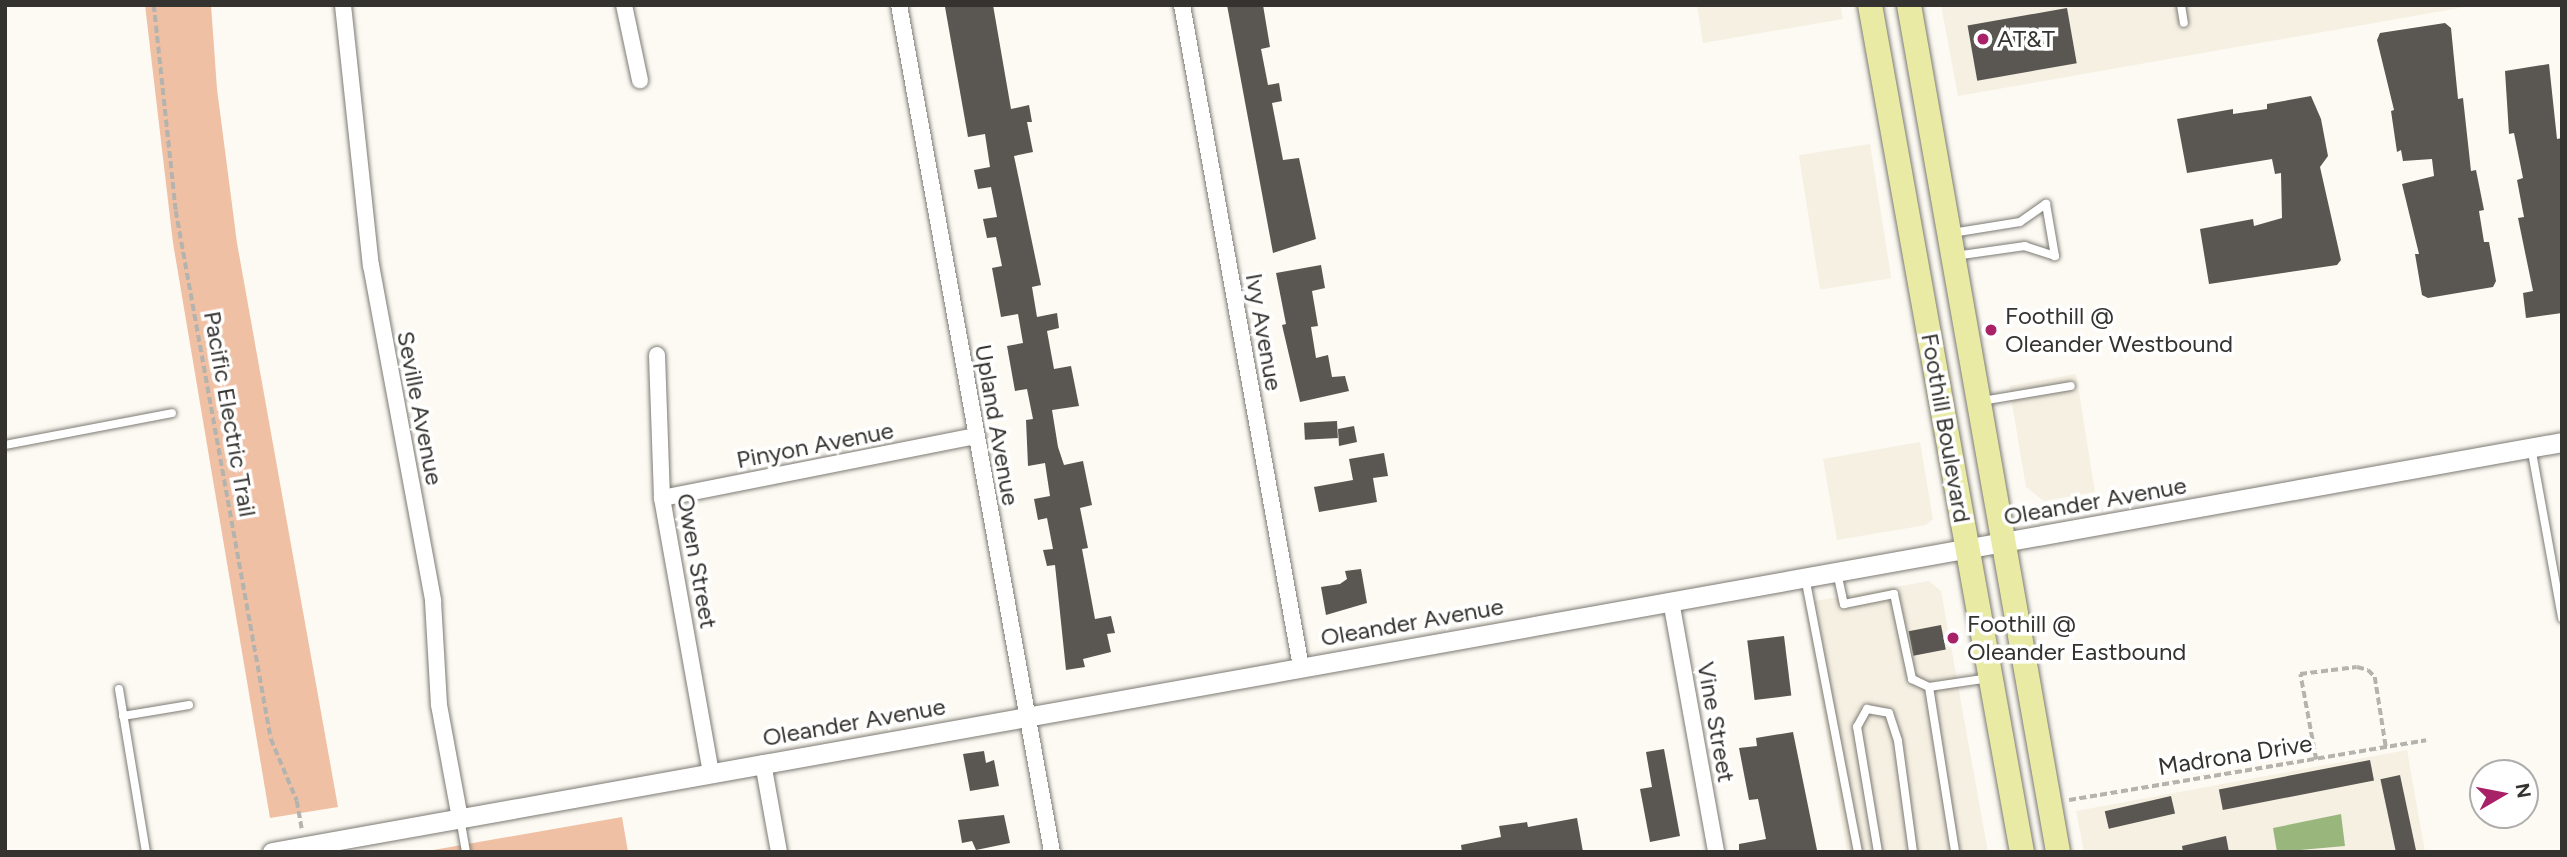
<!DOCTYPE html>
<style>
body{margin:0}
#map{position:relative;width:2567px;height:857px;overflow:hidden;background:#fcfaf3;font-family:Figtree,sans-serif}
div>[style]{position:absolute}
.built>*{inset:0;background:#f5f0e2;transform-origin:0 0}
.green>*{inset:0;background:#efc0a4}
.water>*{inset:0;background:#99b77d}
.building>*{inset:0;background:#5a5651;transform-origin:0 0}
.path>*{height:3.5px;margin-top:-1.75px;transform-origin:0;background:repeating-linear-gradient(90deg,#b4b3ad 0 7px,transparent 0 10.5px)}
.roads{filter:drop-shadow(0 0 2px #7d7a74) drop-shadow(0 0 2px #7d7a74)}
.service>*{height:8px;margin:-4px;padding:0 4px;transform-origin:4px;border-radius:4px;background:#fff}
.minor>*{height:16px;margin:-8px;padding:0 8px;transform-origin:8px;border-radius:8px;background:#fff}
.tertiary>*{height:19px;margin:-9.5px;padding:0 9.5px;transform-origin:9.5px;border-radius:9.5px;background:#fff}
.primary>*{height:24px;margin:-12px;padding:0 12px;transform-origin:12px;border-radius:12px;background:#e9eba5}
.dots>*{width:19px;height:19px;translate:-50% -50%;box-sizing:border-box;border:4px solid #fff;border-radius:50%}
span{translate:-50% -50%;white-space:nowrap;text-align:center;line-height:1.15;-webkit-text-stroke:7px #fff;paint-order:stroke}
.poi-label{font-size:24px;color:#343330}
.left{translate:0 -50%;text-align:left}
.street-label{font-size:24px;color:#343330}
.frame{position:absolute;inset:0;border:7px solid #343330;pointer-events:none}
.north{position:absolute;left:2469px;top:759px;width:70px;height:70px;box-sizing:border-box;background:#fff;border:2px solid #aeadac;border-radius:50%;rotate:80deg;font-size:19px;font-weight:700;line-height:28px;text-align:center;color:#343330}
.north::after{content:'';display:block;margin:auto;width:24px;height:32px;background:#a92268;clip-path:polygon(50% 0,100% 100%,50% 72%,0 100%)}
</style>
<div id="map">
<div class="built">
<div style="clip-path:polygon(1697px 5px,1840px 5px,1843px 19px,1703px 43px)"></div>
<div style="clip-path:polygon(1941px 5px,2465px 5px,2465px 7px,1958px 96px)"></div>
<div style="left:1870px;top:144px;width:136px;height:72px;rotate:81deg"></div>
<div style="clip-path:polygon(2076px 374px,2095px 492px,2044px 501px,2026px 487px,2009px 386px)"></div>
<div style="clip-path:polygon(1920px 442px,1933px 519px,1926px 525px,1837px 540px,1823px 459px)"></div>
<div style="clip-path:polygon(1929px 581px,1941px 591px,1988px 852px,1847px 852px,1804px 603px)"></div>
<div style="clip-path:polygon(2407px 750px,2425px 852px,2084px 852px,2076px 811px)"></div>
</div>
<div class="green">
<div style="clip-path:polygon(145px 5px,211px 5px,217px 89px,237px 243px,338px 807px,270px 818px,173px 243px)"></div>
<div style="clip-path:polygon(622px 817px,628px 852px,422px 852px)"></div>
</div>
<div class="water">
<div style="clip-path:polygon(2341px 814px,2345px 846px,2277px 852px,2273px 828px)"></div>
</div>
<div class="building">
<div style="clip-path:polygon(993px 5px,1011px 109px,1029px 105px,1032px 122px,1027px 122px,1033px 152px,1014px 156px,1041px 285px,1032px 287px,1037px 317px,1057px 313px,1059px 328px,1047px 331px,1054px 369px,1071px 366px,1079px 406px,1052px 410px,1058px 447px,1064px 465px,1083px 461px,1092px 505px,1080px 508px,1088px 548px,1082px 549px,1095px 619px,1111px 616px,1115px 633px,1107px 634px,1111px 652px,1083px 659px,1085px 667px,1066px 670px,1055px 565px,1047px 566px,1043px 550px,1053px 549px,1047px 518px,1038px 520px,1034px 499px,1050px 496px,1045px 463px,1028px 466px,1026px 420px,1033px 419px,1027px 389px,1015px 391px,1007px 346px,1023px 343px,1018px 314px,1001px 317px,992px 268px,1002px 266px,996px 237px,987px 238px,983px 219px,997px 217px,991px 187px,978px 189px,974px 170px,990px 167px,985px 134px,968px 137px,945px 7px)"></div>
<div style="clip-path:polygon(1227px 5px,1263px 5px,1270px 47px,1261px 49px,1268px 85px,1279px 83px,1282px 101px,1272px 103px,1283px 160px,1299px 158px,1316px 239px,1273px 253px)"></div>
<div style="left:2067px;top:8px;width:56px;height:101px;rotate:80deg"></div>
<div style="clip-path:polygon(2445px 23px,2451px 28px,2458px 99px,2463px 98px,2471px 171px,2476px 170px,2484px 210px,2479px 211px,2484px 242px,2489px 242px,2496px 281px,2493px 287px,2428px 298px,2422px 295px,2415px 254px,2419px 254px,2402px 184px,2434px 176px,2432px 159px,2403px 161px,2401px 150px,2397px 152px,2391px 111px,2394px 110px,2377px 40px,2380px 33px)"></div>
<div style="clip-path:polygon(2549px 64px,2557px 139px,2562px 138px,2562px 313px,2526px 318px,2523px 293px,2533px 291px,2518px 218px,2524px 217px,2517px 180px,2523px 178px,2514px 133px,2509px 134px,2505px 71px)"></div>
<div style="clip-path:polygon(2311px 96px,2321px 119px,2328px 156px,2320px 167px,2341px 260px,2337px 265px,2209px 284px,2200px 229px,2253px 219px,2254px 226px,2282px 218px,2281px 173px,2275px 174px,2272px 159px,2187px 173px,2177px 119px,2233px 109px,2233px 114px,2267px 109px,2267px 104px)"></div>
<div style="clip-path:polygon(1321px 265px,1325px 288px,1312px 291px,1318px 326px,1311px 327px,1316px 358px,1328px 355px,1332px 377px,1345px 376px,1349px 391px,1300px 402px,1282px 325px,1286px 324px,1276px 273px)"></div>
<div style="left:1337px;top:421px;width:17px;height:33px;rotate:87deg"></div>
<div style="clip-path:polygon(1354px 426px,1357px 442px,1339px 446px,1338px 429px)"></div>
<div style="clip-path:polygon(1384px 453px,1388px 476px,1373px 478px,1377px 502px,1319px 512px,1314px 487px,1353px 480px,1349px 459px)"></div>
<div style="clip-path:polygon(1361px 569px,1367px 603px,1326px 615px,1321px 587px,1340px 584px,1347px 579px,1345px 571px)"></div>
<div style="left:1941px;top:625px;width:25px;height:33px;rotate:79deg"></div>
<div style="left:1784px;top:636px;width:60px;height:37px;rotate:83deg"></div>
<div style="clip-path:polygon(1793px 732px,1817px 850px,1739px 852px,1739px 844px,1766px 839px,1758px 799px,1749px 800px,1739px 748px,1757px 746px,1756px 738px)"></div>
<div style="clip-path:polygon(1664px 749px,1680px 836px,1650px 842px,1640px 789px,1652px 787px,1646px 752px)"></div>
<div style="clip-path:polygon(984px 751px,986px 763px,994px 760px,999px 786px,970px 791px,963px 754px)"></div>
<div style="left:2370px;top:760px;width:21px;height:154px;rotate:79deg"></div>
<div style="left:2400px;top:775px;width:79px;height:20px;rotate:78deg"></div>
<div style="left:2171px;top:796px;width:18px;height:68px;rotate:77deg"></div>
<div style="clip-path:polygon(1004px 815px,1010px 843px,976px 850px,972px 841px,962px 843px,958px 820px)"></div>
<div style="clip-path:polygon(1577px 818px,1583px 852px,1462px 852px,1461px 845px,1501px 837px,1499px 826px,1527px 822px,1528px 827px)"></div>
<div style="clip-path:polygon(2226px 836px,2229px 852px,2183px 852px,2182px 846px)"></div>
</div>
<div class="path">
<div style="left:154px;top:5px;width:207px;rotate:83.9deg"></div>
<div style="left:176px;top:211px;width:536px;rotate:79.8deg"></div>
<div style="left:271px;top:739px;width:67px;rotate:67.2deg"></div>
<div style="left:297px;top:801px;width:28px;rotate:80deg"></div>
<div style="left:2316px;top:760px;width:87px;rotate:-100.5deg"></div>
<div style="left:2300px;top:674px;width:57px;rotate:-7deg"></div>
<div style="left:2357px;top:667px;width:11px;rotate:15deg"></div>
<div style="left:2368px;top:670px;width:10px;rotate:45deg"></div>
<div style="left:2375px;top:677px;width:71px;rotate:81.1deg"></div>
<div style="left:2069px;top:800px;width:362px;rotate:-9.5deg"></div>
</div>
<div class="roads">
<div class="service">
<div style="left:2181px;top:5px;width:18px;rotate:81deg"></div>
<div style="left:1952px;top:233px;width:69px;rotate:-9.2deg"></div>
<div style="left:2020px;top:222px;width:32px;rotate:-35deg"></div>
<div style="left:2046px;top:204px;width:53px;rotate:80.2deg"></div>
<div style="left:2055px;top:256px;width:32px;rotate:-162deg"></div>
<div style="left:2025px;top:246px;width:71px;rotate:171.9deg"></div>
<div style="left:1982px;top:401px;width:90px;rotate:-9.6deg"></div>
<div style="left:5px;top:445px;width:170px;rotate:-10.8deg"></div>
<div style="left:2531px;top:447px;width:174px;rotate:79.7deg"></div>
<div style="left:1837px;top:572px;width:33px;rotate:78deg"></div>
<div style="left:1844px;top:604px;width:51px;rotate:-11.3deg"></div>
<div style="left:1894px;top:594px;width:87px;rotate:78deg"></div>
<div style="left:1912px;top:679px;width:19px;rotate:25deg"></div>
<div style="left:1929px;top:687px;width:61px;rotate:-8.5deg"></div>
<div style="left:1805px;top:577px;width:280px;rotate:79.1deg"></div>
<div style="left:1929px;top:687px;width:167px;rotate:81deg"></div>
<div style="left:119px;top:689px;width:165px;rotate:80.6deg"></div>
<div style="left:123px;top:716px;width:67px;rotate:-9.5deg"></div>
<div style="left:460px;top:818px;width:35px;rotate:80deg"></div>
<div style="left:1878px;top:852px;width:127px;rotate:-99.5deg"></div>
<div style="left:1857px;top:727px;width:21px;rotate:-61deg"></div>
<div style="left:1867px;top:709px;width:22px;rotate:10deg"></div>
<div style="left:1889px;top:713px;width:29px;rotate:72deg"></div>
<div style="left:1898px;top:741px;width:112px;rotate:82.3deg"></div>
</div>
<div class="minor">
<div style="left:343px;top:5px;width:262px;rotate:83.9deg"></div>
<div style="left:371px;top:265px;width:342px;rotate:79.5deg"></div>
<div style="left:433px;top:601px;width:104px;rotate:86.7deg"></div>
<div style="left:439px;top:705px;width:115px;rotate:79.5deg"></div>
<div style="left:624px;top:5px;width:77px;rotate:78deg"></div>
<div style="left:899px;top:5px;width:861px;rotate:79.76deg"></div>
<div style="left:1182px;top:5px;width:673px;rotate:79.81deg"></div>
<div style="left:657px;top:355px;width:143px;rotate:88deg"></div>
<div style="left:662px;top:498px;width:279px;rotate:79.9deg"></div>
<div style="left:662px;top:498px;width:320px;rotate:-11.2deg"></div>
<div style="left:1671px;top:601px;width:255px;rotate:79.8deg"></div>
<div style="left:763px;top:763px;width:90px;rotate:79.8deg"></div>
</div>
<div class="tertiary">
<div style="left:272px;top:852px;width:2326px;rotate:-10.15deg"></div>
</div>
<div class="primary">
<div style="left:1870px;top:5px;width:861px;rotate:79.83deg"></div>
<div style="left:1909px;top:5px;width:860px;rotate:80.02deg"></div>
</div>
</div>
<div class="dots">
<div style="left:1983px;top:39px;background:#a92268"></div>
<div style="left:1991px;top:330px;background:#a92268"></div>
<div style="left:1953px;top:638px;background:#a92268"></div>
</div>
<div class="poi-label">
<span class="left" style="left:1997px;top:39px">AT&amp;T</span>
<span class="left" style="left:2005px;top:330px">Foothill @<br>Oleander Westbound</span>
<span class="left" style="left:1967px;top:638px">Foothill @<br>Oleander Eastbound</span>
</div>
<div class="street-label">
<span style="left:1264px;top:332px;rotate:80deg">Ivy Avenue</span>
<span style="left:420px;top:408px;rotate:79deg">Seville Avenue</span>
<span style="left:230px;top:414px;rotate:80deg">Pacific Electric Trail</span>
<span style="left:997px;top:425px;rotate:80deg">Upland Avenue</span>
<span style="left:1946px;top:428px;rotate:80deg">Foothill Boulevard</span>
<span style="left:815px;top:445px;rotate:-11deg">Pinyon Avenue</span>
<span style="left:2095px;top:501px;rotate:-10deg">Oleander Avenue</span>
<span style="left:697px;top:561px;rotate:80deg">Owen Street</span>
<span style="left:1412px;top:622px;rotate:-10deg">Oleander Avenue</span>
<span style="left:854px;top:722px;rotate:-10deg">Oleander Avenue</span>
<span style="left:1716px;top:722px;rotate:80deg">Vine Street</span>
<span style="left:2235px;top:755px;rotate:-9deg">Madrona Drive</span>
</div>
<div class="frame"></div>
<div class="north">N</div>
</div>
